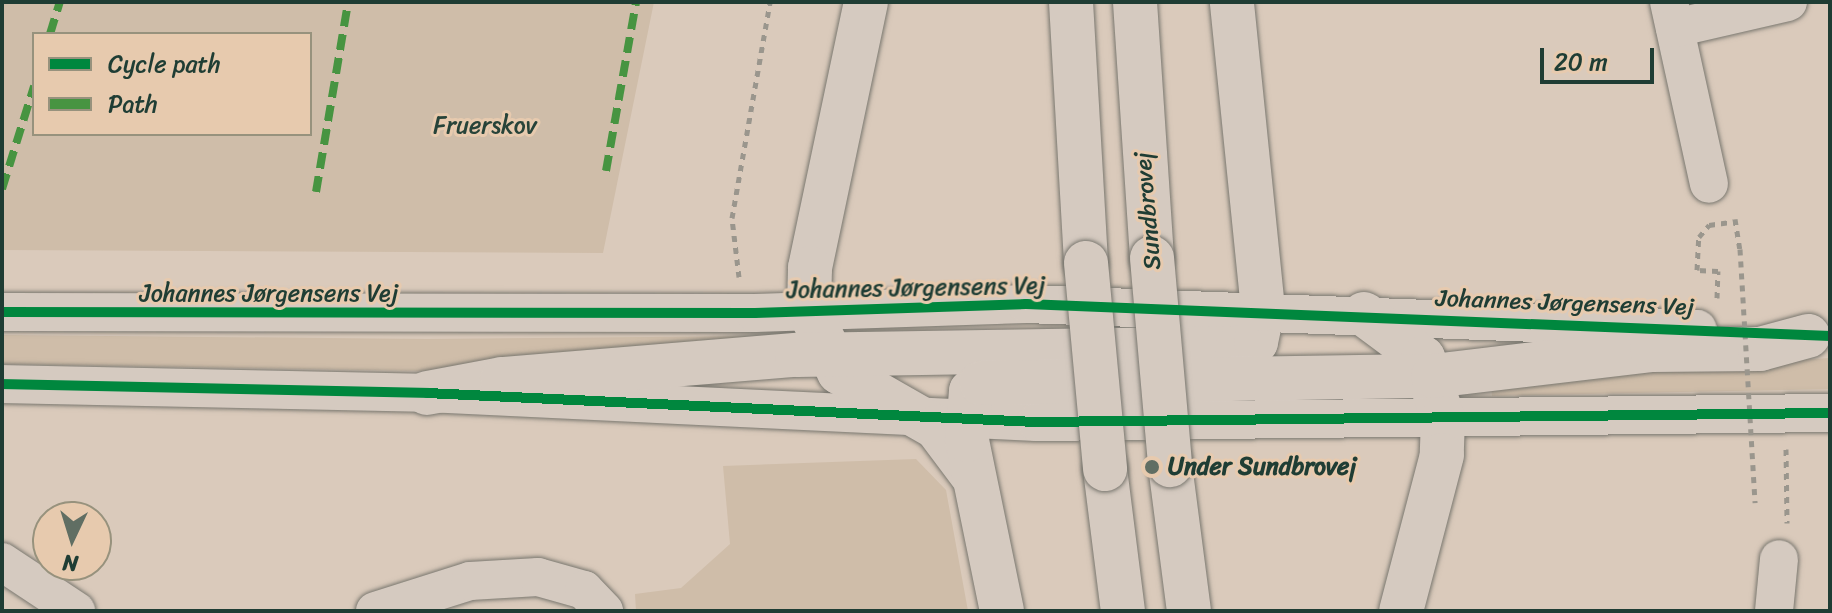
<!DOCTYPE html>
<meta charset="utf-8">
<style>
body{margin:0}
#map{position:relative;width:1832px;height:613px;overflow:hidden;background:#dacabb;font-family:Sriracha,sans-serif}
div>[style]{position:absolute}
.green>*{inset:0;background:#cfbda9}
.path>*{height:5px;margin-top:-2.5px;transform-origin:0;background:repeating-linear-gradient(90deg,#9a968d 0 6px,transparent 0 12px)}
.roads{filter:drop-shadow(0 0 2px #79776f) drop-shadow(0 0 2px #79776f)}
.minor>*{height:38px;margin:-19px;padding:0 19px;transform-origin:19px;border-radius:19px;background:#d5cac0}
.major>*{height:44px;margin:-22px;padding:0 22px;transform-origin:22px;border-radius:22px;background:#d5cac0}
.path-bridge>*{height:5px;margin-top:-2.5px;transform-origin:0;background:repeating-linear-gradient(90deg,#9a968d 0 6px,transparent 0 12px)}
.bridges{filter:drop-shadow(0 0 2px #79776f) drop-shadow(0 0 2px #79776f)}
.major-bridge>*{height:44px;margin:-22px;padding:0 22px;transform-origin:22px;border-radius:22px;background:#d5cac0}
.quiet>*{height:8px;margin-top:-4px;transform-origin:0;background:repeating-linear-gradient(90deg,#479441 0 16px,transparent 0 24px)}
.cycleway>*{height:10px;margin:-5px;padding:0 5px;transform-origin:5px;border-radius:5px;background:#00873e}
.dots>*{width:22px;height:22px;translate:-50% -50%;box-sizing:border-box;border:4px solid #e7caae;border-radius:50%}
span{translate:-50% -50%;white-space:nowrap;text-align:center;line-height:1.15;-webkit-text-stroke:6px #e7caae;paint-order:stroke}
.park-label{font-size:24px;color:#274339}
.street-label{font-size:24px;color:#1f3d34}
.poi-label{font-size:24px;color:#1f3d34;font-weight:700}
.left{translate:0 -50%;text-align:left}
.frame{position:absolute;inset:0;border:4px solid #1f3d34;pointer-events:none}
.legend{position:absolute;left:32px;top:32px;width:280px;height:104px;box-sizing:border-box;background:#e7caae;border:2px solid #97927d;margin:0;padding:10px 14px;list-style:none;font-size:24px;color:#1f3d34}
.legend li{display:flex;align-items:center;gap:16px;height:40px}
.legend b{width:40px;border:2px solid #97927d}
.north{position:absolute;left:32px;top:501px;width:80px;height:80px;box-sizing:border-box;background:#e7caae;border:2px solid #97927d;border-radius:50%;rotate:184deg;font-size:22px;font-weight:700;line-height:32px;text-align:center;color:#1f3d34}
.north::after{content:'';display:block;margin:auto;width:28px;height:36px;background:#606e63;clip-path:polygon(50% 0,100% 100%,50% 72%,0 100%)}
.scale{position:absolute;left:1540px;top:48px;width:114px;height:36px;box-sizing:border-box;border:4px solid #1f3d34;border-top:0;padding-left:10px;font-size:24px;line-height:28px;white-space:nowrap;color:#1f3d34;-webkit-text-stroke:6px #e7caae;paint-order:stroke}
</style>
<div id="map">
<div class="green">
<div style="clip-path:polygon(evenodd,654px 2px,603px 253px,2px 250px,3px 2px,654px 2px,34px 34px,310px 34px,310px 134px,34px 134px,34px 34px)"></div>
<div style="clip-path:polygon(2px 335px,427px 339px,773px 336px,427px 371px,2px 364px)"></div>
<div style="clip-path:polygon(1830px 358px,1830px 389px,1492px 396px,1491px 380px)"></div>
<div style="clip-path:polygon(916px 459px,946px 490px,968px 611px,636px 611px,635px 594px,681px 588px,730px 544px,723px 466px)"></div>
</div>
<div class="path">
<div style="left:1735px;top:219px;width:30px;rotate:81deg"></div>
<div style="left:739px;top:277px;width:59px;rotate:-96.8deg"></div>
<div style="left:732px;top:218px;width:219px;rotate:-80deg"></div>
<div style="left:1717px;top:298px;width:27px;rotate:-88deg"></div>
<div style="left:1718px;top:271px;width:21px;rotate:-177deg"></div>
<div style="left:1697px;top:270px;width:33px;rotate:-87deg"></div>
<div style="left:1699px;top:237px;width:16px;rotate:-50deg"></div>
<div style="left:1709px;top:225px;width:27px;rotate:-8deg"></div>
<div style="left:1786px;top:449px;width:74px;rotate:89.2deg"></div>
</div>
<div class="roads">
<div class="minor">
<div style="left:1669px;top:2px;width:186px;rotate:77.6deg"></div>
<div style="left:1675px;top:28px;width:116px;rotate:-13deg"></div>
<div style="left:2px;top:312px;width:753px;rotate:0.08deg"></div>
<div style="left:755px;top:313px;width:271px;rotate:-1.9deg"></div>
<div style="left:1026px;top:304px;width:672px;rotate:2.13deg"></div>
<div style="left:2px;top:384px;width:425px;rotate:1.2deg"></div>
<div style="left:427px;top:393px;width:610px;rotate:2.73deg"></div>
<div style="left:1036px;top:422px;width:794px;rotate:-0.65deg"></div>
<div style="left:2px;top:562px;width:89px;rotate:33.5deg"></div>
<div style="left:375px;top:611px;width:100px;rotate:-17.5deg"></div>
<div style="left:470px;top:581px;width:68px;rotate:-3.4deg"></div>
<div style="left:538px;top:577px;width:48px;rotate:15.8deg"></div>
<div style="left:584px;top:590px;width:29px;rotate:46deg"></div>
<div style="left:1774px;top:611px;width:52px;rotate:-84.5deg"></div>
</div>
<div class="major">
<div style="left:866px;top:2px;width:272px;rotate:101.9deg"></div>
<div style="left:810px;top:268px;width:42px;rotate:91.4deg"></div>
<div style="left:809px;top:310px;width:69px;rotate:64.2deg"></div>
<div style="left:839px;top:372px;width:112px;rotate:29.6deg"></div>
<div style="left:936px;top:427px;width:60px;rotate:53.1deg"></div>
<div style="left:1071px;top:2px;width:261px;rotate:86.7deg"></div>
<div style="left:1135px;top:2px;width:257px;rotate:86.2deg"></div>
<div style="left:1364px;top:314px;width:74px;rotate:36.7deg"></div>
<div style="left:1423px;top:358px;width:63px;rotate:71.6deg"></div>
<div style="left:1443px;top:418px;width:37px;rotate:92deg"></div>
<div style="left:1442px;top:455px;width:161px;rotate:104.7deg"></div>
<div style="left:427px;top:393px;width:76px;rotate:-10.6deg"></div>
<div style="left:502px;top:379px;width:296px;rotate:-4.7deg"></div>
<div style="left:797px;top:355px;width:440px;rotate:-0.9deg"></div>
<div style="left:1237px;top:348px;width:20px;rotate:-18deg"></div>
<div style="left:1256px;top:342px;width:34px;rotate:-78deg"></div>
<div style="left:1263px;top:309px;width:309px;rotate:-95.8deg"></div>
<div style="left:1170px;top:465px;width:147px;rotate:82.6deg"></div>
<div style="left:1105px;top:469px;width:143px;rotate:82.8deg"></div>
<div style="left:1002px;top:611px;width:175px;rotate:-101.6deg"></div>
<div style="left:967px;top:440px;width:49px;rotate:-85.3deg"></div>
<div style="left:971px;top:391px;width:13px;rotate:-39deg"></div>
<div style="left:981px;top:383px;width:452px;rotate:-0.9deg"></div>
<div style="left:1433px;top:376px;width:221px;rotate:-6.8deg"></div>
<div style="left:1652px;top:350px;width:108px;rotate:-0.5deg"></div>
<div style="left:1760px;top:349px;width:50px;rotate:-15.2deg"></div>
</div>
</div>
<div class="path-bridge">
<div style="left:1740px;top:249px;width:254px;rotate:86.6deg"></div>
</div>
<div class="bridges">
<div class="major-bridge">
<div style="left:1152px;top:258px;width:208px;rotate:85deg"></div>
<div style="left:1086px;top:263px;width:207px;rotate:84.7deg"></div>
</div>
</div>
<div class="quiet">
<div style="left:50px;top:34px;width:34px;rotate:-73deg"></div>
<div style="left:606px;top:171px;width:172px;rotate:-79.9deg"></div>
<div style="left:2px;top:189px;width:108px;rotate:-72.7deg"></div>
<div style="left:316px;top:192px;width:193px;rotate:-80.4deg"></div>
</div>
<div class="cycleway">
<div style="left:2px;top:312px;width:753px;rotate:0.08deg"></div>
<div style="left:755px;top:313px;width:271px;rotate:-1.9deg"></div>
<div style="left:1026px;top:304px;width:805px;rotate:2.28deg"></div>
<div style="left:2px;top:384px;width:425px;rotate:1.2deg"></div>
<div style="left:427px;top:393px;width:610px;rotate:2.73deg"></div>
<div style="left:1036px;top:422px;width:794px;rotate:-0.65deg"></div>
</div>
<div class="dots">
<div style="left:1152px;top:467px;background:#606e63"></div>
</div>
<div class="park-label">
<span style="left:485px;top:126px">Fruerskov</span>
</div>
<div class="street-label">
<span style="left:1148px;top:211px;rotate:-95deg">Sundbrovej</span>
<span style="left:916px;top:288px;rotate:-1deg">Johannes Jørgensens Vej</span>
<span style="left:269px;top:294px">Johannes Jørgensens Vej</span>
<span style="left:1565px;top:303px;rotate:2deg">Johannes Jørgensens Vej</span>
</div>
<div class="poi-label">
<span class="left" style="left:1168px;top:467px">Under Sundbrovej</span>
</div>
<div class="frame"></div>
<ul class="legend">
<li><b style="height:10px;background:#00873e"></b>Cycle path</li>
<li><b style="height:10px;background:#479441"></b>Path</li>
</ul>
<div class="north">N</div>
<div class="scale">20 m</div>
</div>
